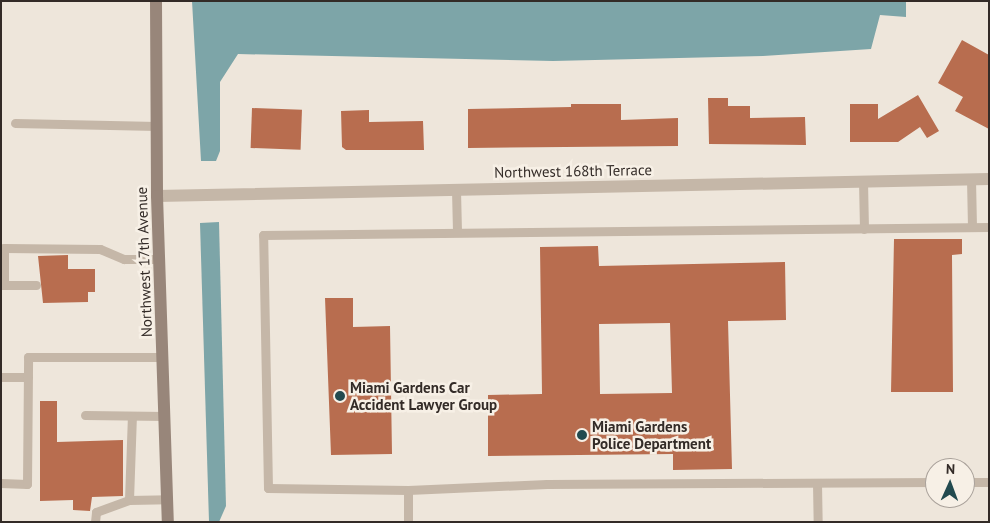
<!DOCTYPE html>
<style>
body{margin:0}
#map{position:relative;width:990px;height:523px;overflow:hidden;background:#eee6db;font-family:"PT Sans",sans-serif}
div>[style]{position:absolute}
.water>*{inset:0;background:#7da5a8}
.building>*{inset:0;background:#b86d4f;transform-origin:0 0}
.lane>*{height:9px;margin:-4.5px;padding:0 4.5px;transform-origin:4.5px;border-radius:4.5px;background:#c5b7a8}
.street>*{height:12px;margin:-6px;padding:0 6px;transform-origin:6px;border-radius:6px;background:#c5b7a8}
.secondary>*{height:12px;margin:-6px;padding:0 6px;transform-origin:6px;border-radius:6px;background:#98867a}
.dots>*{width:14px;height:14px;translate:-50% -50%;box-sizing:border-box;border:2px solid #f7f0e6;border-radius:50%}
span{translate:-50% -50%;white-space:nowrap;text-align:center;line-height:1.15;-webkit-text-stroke:5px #f7f0e6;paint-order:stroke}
.street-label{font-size:15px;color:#332b27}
.poi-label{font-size:15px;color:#332b27;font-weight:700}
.left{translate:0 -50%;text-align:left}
.frame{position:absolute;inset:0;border:2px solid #332b27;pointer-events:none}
.north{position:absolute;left:925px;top:458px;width:50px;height:50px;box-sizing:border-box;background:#f7f0e6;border:1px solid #a9a19a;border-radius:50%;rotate:2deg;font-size:14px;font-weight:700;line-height:20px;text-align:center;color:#332b27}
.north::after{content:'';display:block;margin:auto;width:18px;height:22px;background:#224a4f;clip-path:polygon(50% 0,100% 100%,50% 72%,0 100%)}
</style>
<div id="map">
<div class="water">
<div style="clip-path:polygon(192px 1px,906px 1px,906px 17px,880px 15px,871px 49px,763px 56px,553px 61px,238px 54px,220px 82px,220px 151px,216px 161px,201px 161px)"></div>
<div style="clip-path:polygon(219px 222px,226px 506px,219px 522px,209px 522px,200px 223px)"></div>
</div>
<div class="building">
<div style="clip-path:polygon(962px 40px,989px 55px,989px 129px,955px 111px,963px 97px,938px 83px)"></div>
<div style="clip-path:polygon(918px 95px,939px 131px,927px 138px,920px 127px,898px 142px,850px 142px,850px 104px,878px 104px,878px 119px)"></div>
<div style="clip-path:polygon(708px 98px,728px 98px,728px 106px,750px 106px,750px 118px,805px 117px,806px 145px,709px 144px)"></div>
<div style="clip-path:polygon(571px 104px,621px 104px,621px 120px,678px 118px,678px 146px,468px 148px,468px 109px,571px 107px)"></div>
<div style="left:252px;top:108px;width:50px;height:40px;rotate:2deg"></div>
<div style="clip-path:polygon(369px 110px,369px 122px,423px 121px,424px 150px,346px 150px,342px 147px,341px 111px)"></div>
<div style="clip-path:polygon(894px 239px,962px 239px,962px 254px,952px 255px,953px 392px,891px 392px)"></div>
<div style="clip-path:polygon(evenodd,598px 246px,599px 266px,785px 262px,786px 320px,728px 321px,732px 469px,673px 470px,673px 454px,488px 456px,488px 395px,542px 394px,540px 247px,598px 246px,670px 323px,672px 393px,600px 394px,599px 324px,670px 323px)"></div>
<div style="clip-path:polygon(68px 255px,68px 269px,95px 269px,95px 292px,88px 292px,88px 302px,43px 303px,38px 256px)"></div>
<div style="clip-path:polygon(325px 298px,353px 298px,353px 327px,390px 326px,392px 454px,331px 455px)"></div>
<div style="clip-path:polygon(40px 401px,57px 401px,57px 442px,123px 440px,123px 496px,92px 497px,90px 511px,73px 510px,73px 500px,40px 501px)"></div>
</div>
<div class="lane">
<div style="left:15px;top:123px;width:142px;rotate:1.2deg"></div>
<div style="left:971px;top:179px;width:48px;rotate:88.8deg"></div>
<div style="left:863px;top:181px;width:48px;rotate:88.8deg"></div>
<div style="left:456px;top:190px;width:42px;rotate:88.6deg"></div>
<div style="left:1px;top:285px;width:35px"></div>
<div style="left:4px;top:285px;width:37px;rotate:-90deg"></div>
<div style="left:4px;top:248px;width:96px;rotate:0.6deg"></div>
<div style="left:100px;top:249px;width:26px;rotate:23deg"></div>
<div style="left:124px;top:259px;width:36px"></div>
<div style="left:1px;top:377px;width:27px"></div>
<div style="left:85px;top:415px;width:80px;rotate:0.7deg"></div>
<div style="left:965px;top:482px;width:24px"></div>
<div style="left:1px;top:483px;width:26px;rotate:2deg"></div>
<div style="left:27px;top:484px;width:127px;rotate:-89.5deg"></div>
<div style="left:28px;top:357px;width:135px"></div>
<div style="left:817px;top:483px;width:39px;rotate:89deg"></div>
<div style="left:408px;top:490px;width:140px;rotate:-179.2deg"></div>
<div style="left:268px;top:488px;width:253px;rotate:-91.1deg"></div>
<div style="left:263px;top:235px;width:726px;rotate:-0.63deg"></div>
<div style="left:129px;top:500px;width:39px;rotate:-1deg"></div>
<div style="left:95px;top:522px;width:10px;rotate:-84deg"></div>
<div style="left:96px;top:512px;width:35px;rotate:-20deg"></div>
<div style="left:129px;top:500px;width:84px;rotate:-88deg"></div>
<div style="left:408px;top:522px;width:32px;rotate:-90deg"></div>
<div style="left:408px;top:490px;width:139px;rotate:-2.5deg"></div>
<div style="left:547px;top:484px;width:388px;rotate:-0.3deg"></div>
</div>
<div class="street">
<div style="left:157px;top:196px;width:832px;rotate:-1.17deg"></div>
</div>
<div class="secondary">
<div style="left:156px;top:1px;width:195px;rotate:89.7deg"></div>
<div style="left:157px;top:196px;width:326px;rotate:88.1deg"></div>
</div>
<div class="dots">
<div style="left:340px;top:396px;background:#224a4f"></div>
<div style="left:582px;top:435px;background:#224a4f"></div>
</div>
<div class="street-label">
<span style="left:573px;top:171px;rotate:-1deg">Northwest 168th Terrace</span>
<span style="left:144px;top:262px;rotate:-92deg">Northwest 17th Avenue</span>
</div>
<div class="poi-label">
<span class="left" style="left:350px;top:396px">Miami Gardens Car<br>Accident Lawyer Group</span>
<span class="left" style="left:592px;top:435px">Miami Gardens<br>Police Department</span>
</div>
<div class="frame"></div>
<div class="north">N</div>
</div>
